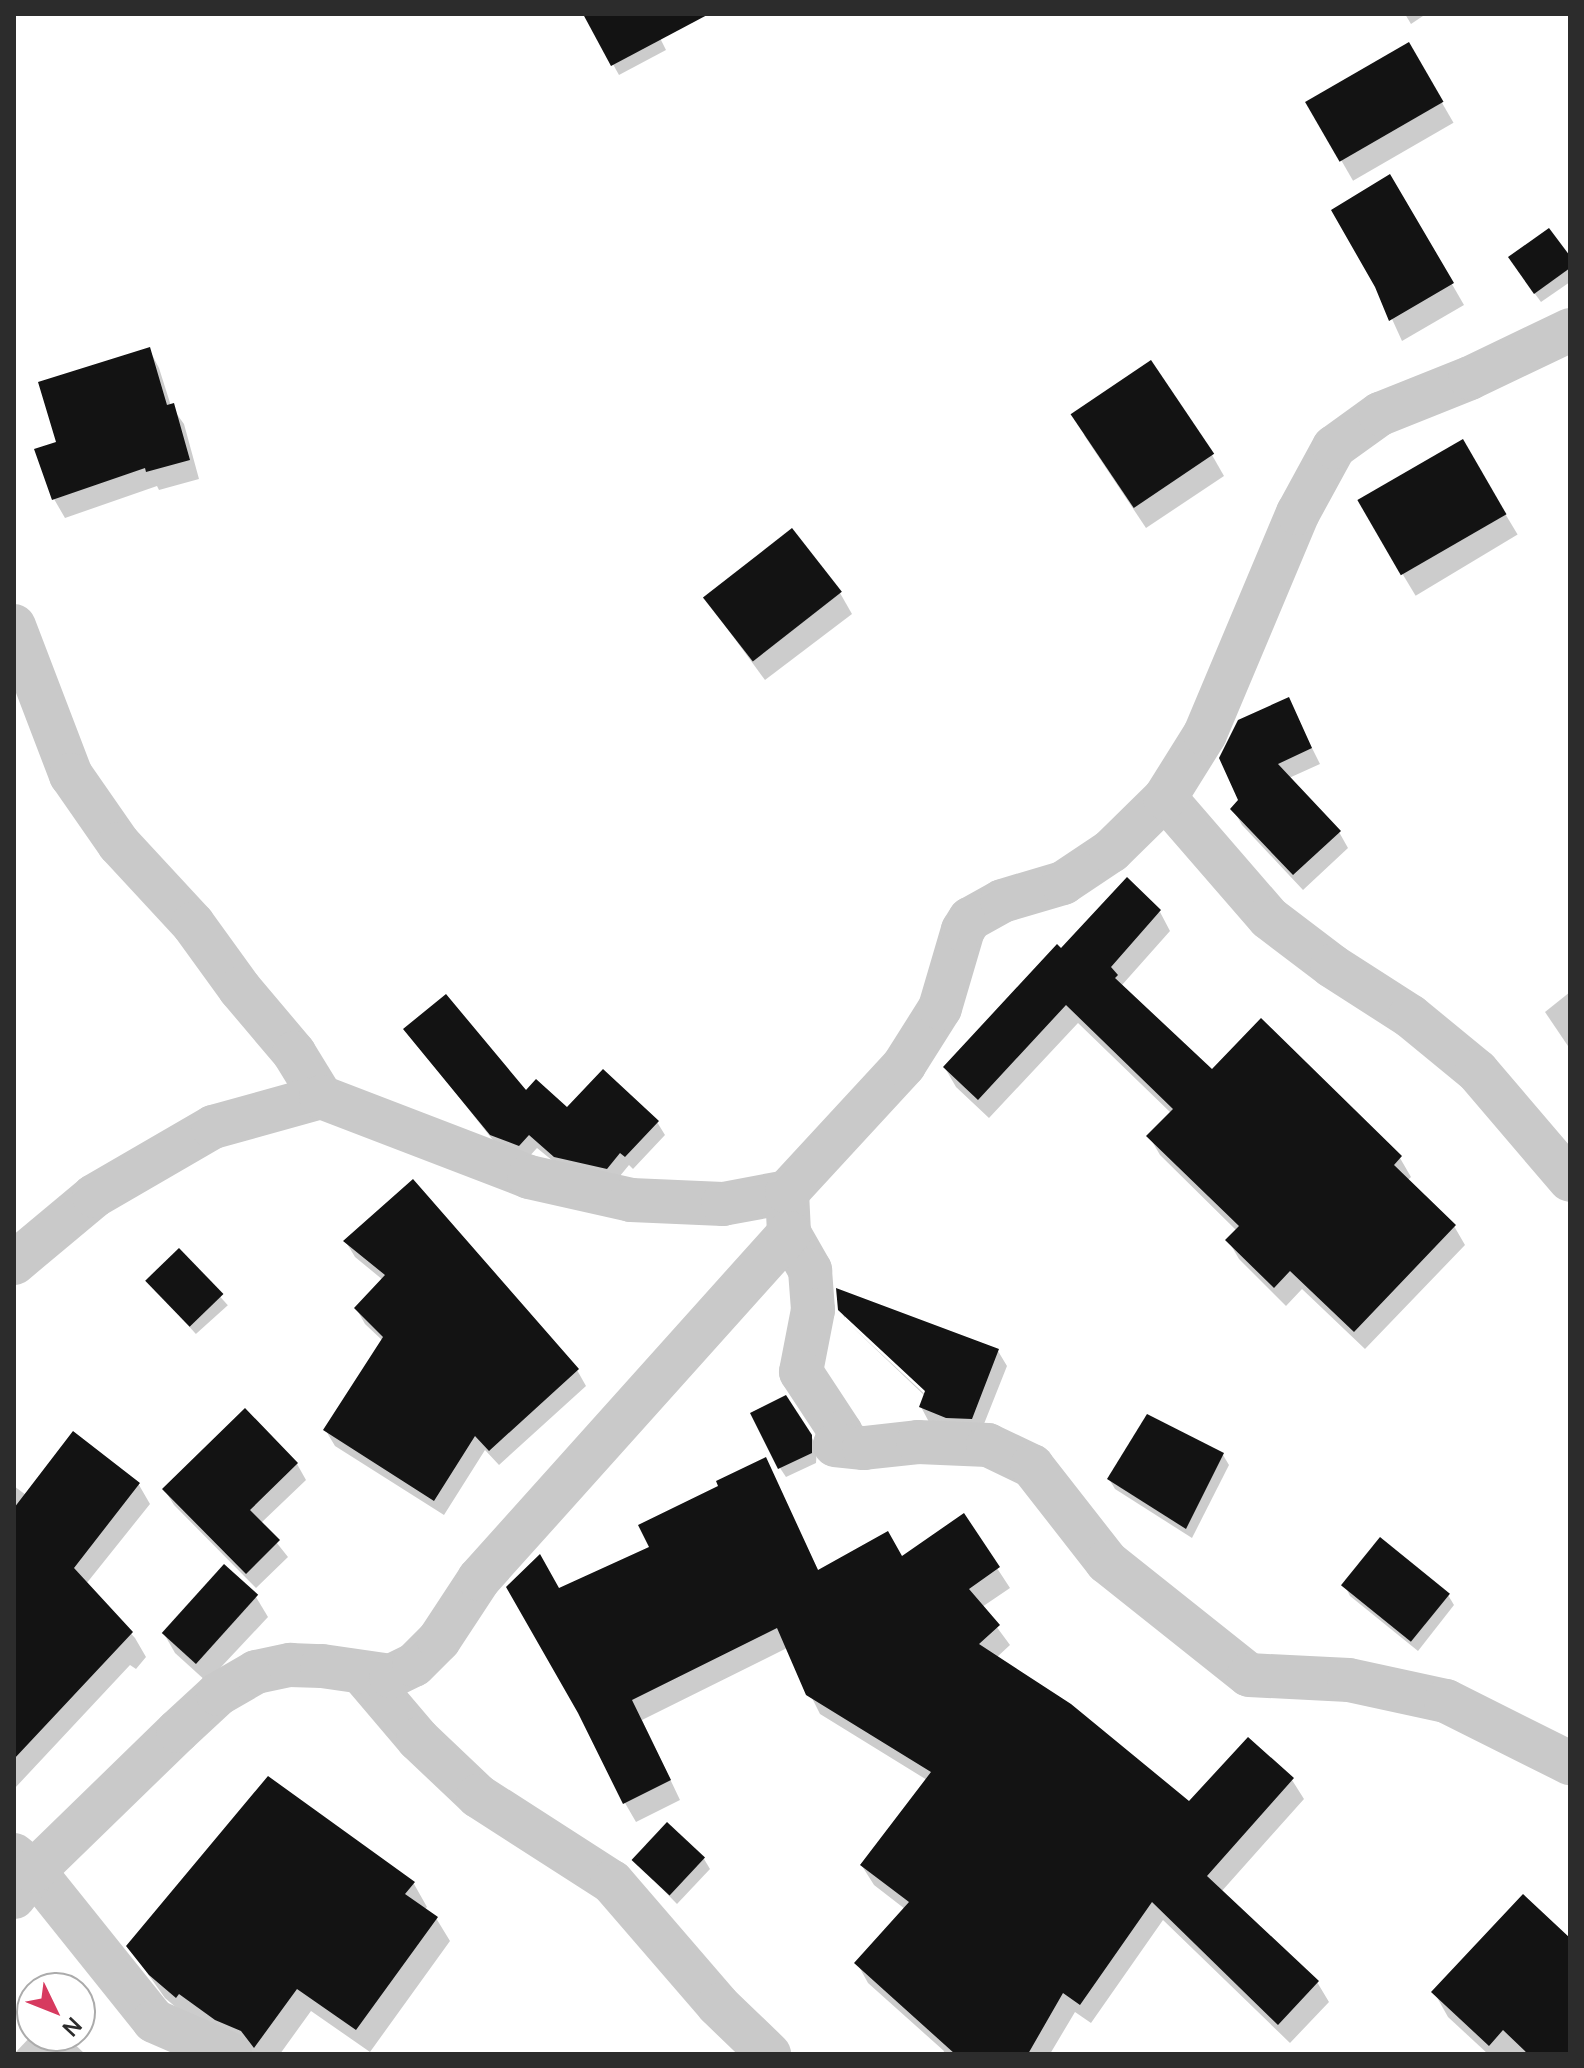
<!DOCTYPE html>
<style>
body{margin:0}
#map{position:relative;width:1584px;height:2068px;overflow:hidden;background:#fff;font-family:Manrope,sans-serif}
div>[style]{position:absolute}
.shadow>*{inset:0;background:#0003;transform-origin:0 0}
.building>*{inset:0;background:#131313;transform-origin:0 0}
.minor>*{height:44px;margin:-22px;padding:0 22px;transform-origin:22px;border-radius:22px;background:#c9c9c9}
span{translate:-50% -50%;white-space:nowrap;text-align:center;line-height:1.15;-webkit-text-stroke:8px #fff;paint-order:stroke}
.frame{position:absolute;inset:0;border:16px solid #2c2c2c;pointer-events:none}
.north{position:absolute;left:16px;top:1972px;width:80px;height:80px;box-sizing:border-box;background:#fff;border:2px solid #ababab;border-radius:50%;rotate:133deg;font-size:22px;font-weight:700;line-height:32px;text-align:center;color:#2c2c2c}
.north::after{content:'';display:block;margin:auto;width:28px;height:36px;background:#d73a5f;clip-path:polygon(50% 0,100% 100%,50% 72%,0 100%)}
</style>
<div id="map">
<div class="shadow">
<div style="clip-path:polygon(585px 14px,648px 14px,666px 50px,619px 75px)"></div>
<div style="clip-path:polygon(1405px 14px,1426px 14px,1411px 24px)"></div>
<div style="left:1408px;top:44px;width:91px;height:116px;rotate:60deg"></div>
<div style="clip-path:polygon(1390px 177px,1464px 305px,1402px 341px,1377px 286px)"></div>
<div style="clip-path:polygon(1570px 260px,1570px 282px,1541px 302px,1516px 268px)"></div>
<div style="clip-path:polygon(149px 349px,159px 368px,171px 406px,184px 424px,199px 479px,159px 490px,157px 486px,65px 518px,54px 499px,58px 443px)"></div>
<div style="clip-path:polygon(1084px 435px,1212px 455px,1224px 476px,1146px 528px)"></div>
<div style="left:1462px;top:442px;width:108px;height:119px;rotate:59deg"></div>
<div style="clip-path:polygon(840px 593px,852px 614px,765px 680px,705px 598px)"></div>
<div style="clip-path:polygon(1288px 700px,1320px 764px,1289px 778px,1339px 832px,1348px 848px,1303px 890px,1242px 825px,1233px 809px,1241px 801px)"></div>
<div style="clip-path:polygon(1160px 912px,1170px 931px,1122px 985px,1212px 1071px,1261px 1021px,1400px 1158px,1411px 1177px,1407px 1181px,1454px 1226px,1465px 1245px,1365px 1349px,1302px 1289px,1286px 1306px,1239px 1259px,1228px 1240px,1237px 1231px,1160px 1155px,1149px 1136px,1171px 1113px,1078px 1023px,989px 1118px,956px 1087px,945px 1068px,1061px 951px)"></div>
<div style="clip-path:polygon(1570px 992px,1570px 1049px,1545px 1012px)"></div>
<div style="clip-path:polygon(406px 1030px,567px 1110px,657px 1122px,665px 1135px,633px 1169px,629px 1165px,615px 1182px,564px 1170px,537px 1148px,527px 1159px,500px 1149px)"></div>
<div style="clip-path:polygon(346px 1242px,577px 1370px,586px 1386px,499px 1465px,485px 1450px,444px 1515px,335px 1446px,326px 1431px,383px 1341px,365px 1324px,356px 1308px,383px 1280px,355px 1257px)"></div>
<div style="left:179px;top:1251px;width:73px;height:43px;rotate:48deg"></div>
<div style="clip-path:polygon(840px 1310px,998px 1351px,1007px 1366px,980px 1434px,929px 1422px,921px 1407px,925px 1396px,846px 1321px,931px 1400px,933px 1397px,845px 1314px,845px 1318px)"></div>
<div style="clip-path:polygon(73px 1434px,139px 1485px,150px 1504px,86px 1584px,135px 1638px,146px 1657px,136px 1669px,130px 1665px,15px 1788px,14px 1486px,26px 1495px)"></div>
<div style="clip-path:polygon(811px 1436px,817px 1447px,816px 1463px,786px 1477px,780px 1468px)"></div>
<div style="clip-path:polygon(1223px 1455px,1229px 1465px,1192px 1538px,1115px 1489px,1109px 1479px)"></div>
<div style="clip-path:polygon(765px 1460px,819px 1572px,902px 1558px,963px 1516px,1010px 1588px,982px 1607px,1010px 1645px,996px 1658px,1189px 1804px,1292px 1780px,1304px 1799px,1221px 1892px,1317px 1982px,1329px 2002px,1290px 2043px,1163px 1920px,1091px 2023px,1075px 2012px,1050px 2054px,943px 2054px,944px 2051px,868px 1983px,857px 1963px,905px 1909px,874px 1885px,862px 1866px,927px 1780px,820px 1714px,787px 1648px,642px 1720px,680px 1800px,636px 1822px,625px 1803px,559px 1590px,652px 1548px,721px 1487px)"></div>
<div style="clip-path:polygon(297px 1464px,306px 1480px,261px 1523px,288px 1557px,256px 1588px,174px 1505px,164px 1489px)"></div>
<div style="clip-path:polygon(1345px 1586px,1448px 1595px,1454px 1605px,1418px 1651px,1350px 1596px)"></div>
<div style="clip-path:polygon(256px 1597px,268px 1617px,207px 1682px,175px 1653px,163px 1632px)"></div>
<div style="clip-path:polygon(269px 1778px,414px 1884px,427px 1907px,424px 1910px,436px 1918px,450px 1941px,370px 2052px,311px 2011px,280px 2054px,255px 2054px,230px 2043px,191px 2020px,165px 1998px,128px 1946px)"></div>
<div style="clip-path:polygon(704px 1859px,710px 1869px,677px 1904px,634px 1860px)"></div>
<div style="clip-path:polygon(1570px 1941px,1570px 2054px,1488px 2054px,1448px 2017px,1434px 1992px)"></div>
<div style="clip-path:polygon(32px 2035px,66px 2036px,85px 2054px,14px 2054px)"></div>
</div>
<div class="building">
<div style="clip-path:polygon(583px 14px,709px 14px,611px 66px)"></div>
<div style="left:1409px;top:42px;width:69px;height:120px;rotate:60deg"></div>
<div style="clip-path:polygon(1390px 174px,1454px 283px,1389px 321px,1375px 287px,1331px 210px)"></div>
<div style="clip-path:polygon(1549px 228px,1570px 256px,1570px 268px,1534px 294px,1508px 257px)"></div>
<div style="clip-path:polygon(150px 347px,167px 405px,174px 403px,190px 460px,146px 472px,145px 468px,52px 500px,34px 449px,56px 442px,38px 382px)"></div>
<div style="left:1151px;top:360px;width:113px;height:97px;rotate:56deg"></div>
<div style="left:1463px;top:439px;width:87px;height:122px;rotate:60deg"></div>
<div style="left:792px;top:528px;width:81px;height:113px;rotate:52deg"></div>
<div style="clip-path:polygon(1289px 697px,1312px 748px,1278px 764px,1341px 831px,1293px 875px,1230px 809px,1238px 800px,1219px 758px,1238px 720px)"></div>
<div style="clip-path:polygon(1127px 877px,1161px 910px,1111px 967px,1118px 975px,1115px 978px,1212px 1069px,1261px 1018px,1402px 1156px,1394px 1165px,1456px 1225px,1354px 1332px,1290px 1271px,1274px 1288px,1225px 1240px,1239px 1226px,1146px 1136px,1173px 1109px,1066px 1005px,978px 1100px,943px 1067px,1057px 944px,1061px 948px)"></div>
<div style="clip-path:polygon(446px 994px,526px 1090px,536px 1079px,567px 1107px,603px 1069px,659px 1121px,625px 1157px,620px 1153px,607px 1169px,554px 1157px,529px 1135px,519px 1146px,490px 1135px,403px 1029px)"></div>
<div style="clip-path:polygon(413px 1179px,579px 1369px,489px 1451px,475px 1436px,434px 1501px,323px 1430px,383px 1337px,354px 1308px,385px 1275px,343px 1241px)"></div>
<div style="left:179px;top:1248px;width:64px;height:47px;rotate:46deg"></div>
<div style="clip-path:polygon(836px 1288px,999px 1349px,972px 1419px,946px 1418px,919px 1407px,925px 1391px,838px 1310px)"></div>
<div style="clip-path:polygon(786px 1395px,812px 1435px,812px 1453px,778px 1469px,750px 1413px)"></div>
<div style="clip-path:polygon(245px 1408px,298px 1463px,250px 1510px,280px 1540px,246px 1574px,162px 1489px)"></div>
<div style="clip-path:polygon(1147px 1414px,1224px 1453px,1186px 1529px,1107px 1479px)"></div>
<div style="clip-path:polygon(73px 1431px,140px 1483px,74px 1568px,133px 1632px,14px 1759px,14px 1508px)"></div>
<div style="clip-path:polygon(766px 1457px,818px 1570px,888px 1531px,902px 1556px,964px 1513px,1000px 1567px,969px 1589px,1000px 1625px,979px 1644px,1071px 1704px,1189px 1801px,1248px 1737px,1294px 1778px,1207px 1876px,1319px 1981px,1278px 2025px,1152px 1902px,1080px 2005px,1063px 1993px,1028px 2054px,955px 2054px,854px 1963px,909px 1902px,860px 1865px,931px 1772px,806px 1695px,777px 1628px,632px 1700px,671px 1780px,623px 1804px,578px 1713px,506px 1587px,540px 1554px,559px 1588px,649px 1547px,638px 1525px,718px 1486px,716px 1481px)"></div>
<div style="left:1380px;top:1537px;width:90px;height:62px;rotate:39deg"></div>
<div style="left:224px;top:1564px;width:46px;height:93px;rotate:42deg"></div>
<div style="clip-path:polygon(268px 1776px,415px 1882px,405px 1894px,438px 1917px,356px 2030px,297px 1989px,254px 2048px,241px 2031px,215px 2020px,179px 1994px,176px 1998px,149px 1975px,126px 1946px)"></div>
<div style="left:667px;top:1822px;width:52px;height:52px;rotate:43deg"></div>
<div style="clip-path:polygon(1523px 1894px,1570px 1938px,1570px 2054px,1528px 2054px,1503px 2030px,1489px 2046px,1431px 1992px)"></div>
</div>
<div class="minor">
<div style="left:14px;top:626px;width:160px;rotate:69.1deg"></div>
<div style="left:71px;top:775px;width:84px;rotate:55.2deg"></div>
<div style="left:119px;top:844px;width:109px;rotate:47.2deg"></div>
<div style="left:193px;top:924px;width:80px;rotate:54.1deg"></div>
<div style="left:240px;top:989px;width:84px;rotate:49.8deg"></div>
<div style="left:294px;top:1053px;width:52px;rotate:58.5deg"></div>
<div style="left:1165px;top:798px;width:159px;rotate:49.1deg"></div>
<div style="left:1269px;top:918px;width:79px;rotate:37.3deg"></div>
<div style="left:1332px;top:966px;width:93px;rotate:32.7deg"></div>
<div style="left:1410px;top:1016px;width:87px;rotate:39.4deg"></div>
<div style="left:1477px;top:1071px;width:143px;rotate:49.5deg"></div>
<div style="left:787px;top:1192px;width:41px;rotate:87.2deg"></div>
<div style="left:789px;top:1233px;width:43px;rotate:60.4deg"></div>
<div style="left:810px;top:1270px;width:40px;rotate:85.7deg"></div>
<div style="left:813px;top:1310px;width:63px;rotate:101deg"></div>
<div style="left:801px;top:1372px;width:73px;rotate:56.7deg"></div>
<div style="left:841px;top:1433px;width:13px;rotate:117deg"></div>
<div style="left:835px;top:1445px;width:29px;rotate:6deg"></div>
<div style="left:864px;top:1448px;width:54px;rotate:-6.3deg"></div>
<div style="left:918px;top:1442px;width:70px;rotate:2.5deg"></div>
<div style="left:988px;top:1445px;width:49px;rotate:25.5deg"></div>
<div style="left:1032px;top:1466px;width:122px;rotate:52deg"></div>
<div style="left:1107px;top:1562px;width:181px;rotate:38.5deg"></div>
<div style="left:1249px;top:1675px;width:100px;rotate:2.9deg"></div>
<div style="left:1349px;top:1680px;width:99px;rotate:12.2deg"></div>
<div style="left:1446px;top:1701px;width:139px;rotate:26.6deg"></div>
<div style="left:14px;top:1263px;width:104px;rotate:-39.9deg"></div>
<div style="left:94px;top:1196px;width:138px;rotate:-30.1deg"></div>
<div style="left:213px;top:1127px;width:112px;rotate:-15.5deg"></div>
<div style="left:321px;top:1097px;width:223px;rotate:21deg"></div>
<div style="left:529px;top:1177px;width:105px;rotate:12.7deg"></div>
<div style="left:631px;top:1200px;width:92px;rotate:2.5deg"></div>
<div style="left:723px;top:1204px;width:65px;rotate:-10.6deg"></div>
<div style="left:787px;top:1192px;width:173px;rotate:-47.3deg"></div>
<div style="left:904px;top:1065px;width:67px;rotate:-57.7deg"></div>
<div style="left:940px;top:1008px;width:81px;rotate:-73.6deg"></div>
<div style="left:963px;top:930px;width:13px;rotate:-58deg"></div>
<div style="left:970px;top:919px;width:37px;rotate:-29deg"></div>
<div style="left:1002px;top:901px;width:64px;rotate:-16.4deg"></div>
<div style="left:1063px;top:883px;width:58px;rotate:-33.7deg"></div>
<div style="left:1111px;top:851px;width:76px;rotate:-44.5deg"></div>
<div style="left:1165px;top:798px;width:75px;rotate:-58deg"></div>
<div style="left:1205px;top:734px;width:240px;rotate:-67.2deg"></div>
<div style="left:1298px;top:513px;width:75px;rotate:-61.4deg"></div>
<div style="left:1334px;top:447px;width:57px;rotate:-35.7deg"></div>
<div style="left:1380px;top:414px;width:97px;rotate:-21.8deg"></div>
<div style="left:1470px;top:378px;width:111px;rotate:-25.6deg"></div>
<div style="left:362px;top:1673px;width:87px;rotate:49.7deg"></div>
<div style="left:418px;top:1739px;width:83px;rotate:43.5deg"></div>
<div style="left:478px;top:1796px;width:159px;rotate:32.7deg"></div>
<div style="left:612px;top:1882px;width:162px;rotate:49.2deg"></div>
<div style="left:718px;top:2005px;width:71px;rotate:43.9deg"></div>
<div style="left:14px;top:1855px;width:26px;rotate:39deg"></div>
<div style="left:34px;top:1871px;width:192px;rotate:51.3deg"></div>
<div style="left:154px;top:2021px;width:83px;rotate:23.5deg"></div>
<div style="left:14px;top:1897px;width:33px;rotate:-52deg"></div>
<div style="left:34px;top:1871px;width:201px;rotate:-44.2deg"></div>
<div style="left:178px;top:1731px;width:54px;rotate:-42.8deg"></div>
<div style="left:218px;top:1694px;width:44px;rotate:-30.1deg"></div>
<div style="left:256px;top:1672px;width:35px;rotate:-12deg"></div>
<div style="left:290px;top:1665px;width:32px;rotate:2deg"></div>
<div style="left:322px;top:1666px;width:70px;rotate:8.2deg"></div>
<div style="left:391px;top:1676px;width:25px;rotate:-26deg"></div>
<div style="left:414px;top:1665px;width:35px;rotate:-45deg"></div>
<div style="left:439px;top:1640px;width:73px;rotate:-56.7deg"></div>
<div style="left:479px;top:1579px;width:465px;rotate:-48.1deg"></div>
</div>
<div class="frame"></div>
<div class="north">N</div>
</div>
